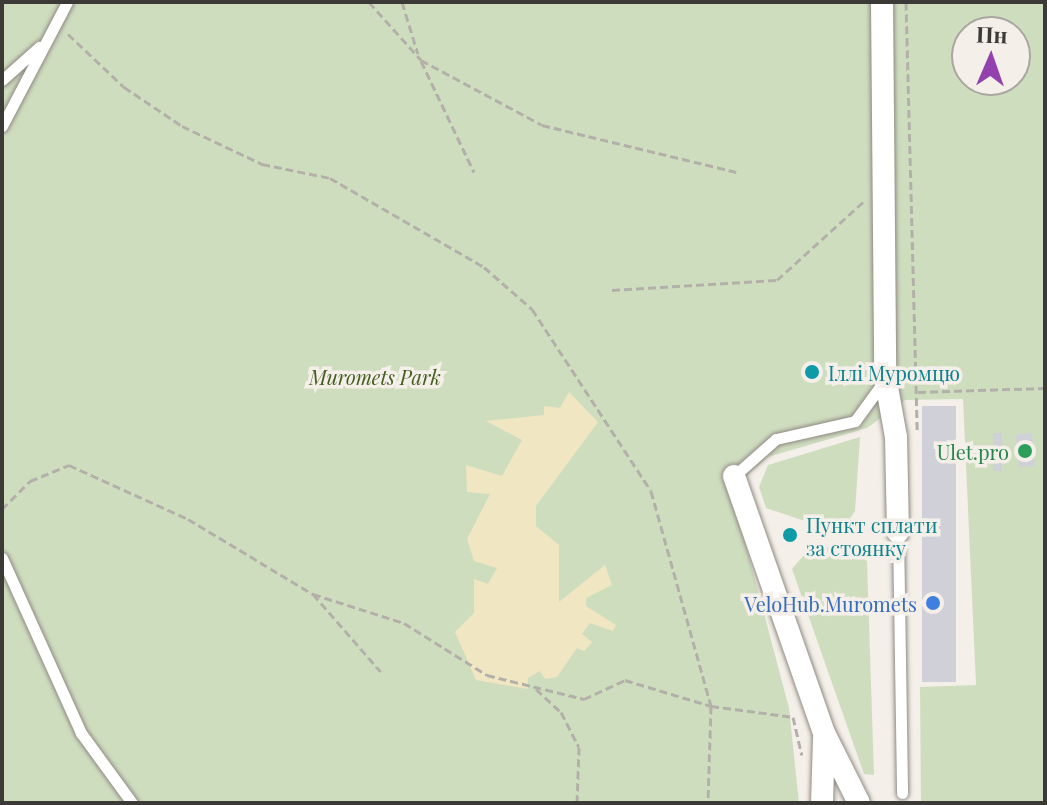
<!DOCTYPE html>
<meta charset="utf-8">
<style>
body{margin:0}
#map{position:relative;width:1047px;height:805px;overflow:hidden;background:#f4efe8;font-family:"Playfair Display",serif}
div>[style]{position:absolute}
.green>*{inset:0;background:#cfddbf}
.sand>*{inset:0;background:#f0e6c1}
.building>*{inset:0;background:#d0d0d8;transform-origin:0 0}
.path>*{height:3px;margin-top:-1.5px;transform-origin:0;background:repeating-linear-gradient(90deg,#b3b0aa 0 8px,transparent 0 12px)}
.roads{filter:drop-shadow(0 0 2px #8f8a84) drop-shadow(0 0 2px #8f8a84)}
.lane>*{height:11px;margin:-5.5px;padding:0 5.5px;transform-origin:5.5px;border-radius:5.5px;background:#fff}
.street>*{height:22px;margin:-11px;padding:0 11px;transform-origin:11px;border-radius:11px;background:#fff}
.dots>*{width:22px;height:22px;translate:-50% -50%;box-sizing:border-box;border:4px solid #f4efe8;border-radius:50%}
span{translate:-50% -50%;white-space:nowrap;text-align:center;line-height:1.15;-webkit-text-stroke:7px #f4efe8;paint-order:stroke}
.culture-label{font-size:20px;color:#0d838f}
.left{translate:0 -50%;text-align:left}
.park-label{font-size:20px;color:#445d20;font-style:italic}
.leisure-label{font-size:20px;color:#27864d}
.right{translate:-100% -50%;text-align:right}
.shop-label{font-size:20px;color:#366cbe}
.frame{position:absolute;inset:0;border:4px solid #3c3a37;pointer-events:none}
.north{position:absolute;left:951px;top:16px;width:80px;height:80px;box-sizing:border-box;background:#f4efe8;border:2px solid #aaa7a1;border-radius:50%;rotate:2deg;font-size:22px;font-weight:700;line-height:32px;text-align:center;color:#3c3a37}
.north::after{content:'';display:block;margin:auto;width:28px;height:36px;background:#9441b0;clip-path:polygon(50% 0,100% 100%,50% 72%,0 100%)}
</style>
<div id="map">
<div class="green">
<div style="clip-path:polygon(evenodd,2px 2px,1045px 2px,1045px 803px,921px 803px,920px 687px,976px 685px,963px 399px,905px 400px,867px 428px,768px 457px,731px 489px,789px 708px,799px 803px,2px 803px,2px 2px,967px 32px,1015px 32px,1015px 80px,967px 80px,967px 32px)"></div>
<div style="clip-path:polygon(860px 437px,855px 511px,847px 523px,832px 530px,766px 508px,759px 487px,768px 465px)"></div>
<div style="clip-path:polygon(843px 546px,867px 561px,874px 775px,864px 774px,792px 569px,810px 548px)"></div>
</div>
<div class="sand">
<div style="clip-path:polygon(569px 392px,598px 422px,536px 506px,536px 526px,559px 545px,559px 602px,605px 565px,612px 585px,586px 598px,586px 606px,616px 625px,613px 631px,590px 623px,582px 634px,592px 642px,584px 651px,577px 648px,557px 677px,545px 679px,540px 671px,528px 678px,528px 689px,476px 680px,455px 632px,474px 613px,474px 579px,488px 584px,497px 568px,474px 561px,467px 539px,490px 494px,467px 492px,466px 465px,502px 476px,522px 440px,486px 421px,544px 415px,544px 406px,560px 408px)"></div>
</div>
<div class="building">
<div style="left:922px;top:406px;width:34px;height:276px"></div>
<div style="left:993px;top:433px;width:9px;height:38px"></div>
<div style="left:1032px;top:433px;width:33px;height:16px;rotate:85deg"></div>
</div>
<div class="path">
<div style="left:369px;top:2px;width:78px;rotate:48.1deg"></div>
<div style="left:421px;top:60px;width:137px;rotate:28.2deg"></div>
<div style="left:542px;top:125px;width:200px;rotate:13.6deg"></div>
<div style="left:402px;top:2px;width:54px;rotate:72.9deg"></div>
<div style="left:906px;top:2px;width:428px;rotate:88.5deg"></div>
<div style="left:68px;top:34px;width:77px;rotate:43.4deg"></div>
<div style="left:124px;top:87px;width:70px;rotate:33.9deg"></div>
<div style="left:182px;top:126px;width:89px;rotate:25.4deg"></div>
<div style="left:262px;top:164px;width:69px;rotate:11.6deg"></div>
<div style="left:330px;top:178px;width:178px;rotate:30deg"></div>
<div style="left:484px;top:267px;width:64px;rotate:41.2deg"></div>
<div style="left:532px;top:309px;width:217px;rotate:56.8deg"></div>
<div style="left:651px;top:491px;width:223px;rotate:74.4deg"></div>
<div style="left:711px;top:706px;width:97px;rotate:91.8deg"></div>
<div style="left:421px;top:61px;width:123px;rotate:64.5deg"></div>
<div style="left:612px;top:290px;width:165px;rotate:-3.5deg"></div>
<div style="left:777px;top:280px;width:118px;rotate:-42.2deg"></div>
<div style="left:918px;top:392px;width:127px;rotate:-1.8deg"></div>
<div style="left:2px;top:509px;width:40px;rotate:-45deg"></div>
<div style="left:30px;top:481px;width:42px;rotate:-22.3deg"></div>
<div style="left:69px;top:465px;width:131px;rotate:24.4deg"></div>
<div style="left:188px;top:519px;width:146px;rotate:31deg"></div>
<div style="left:313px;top:594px;width:96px;rotate:17.7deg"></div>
<div style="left:404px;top:623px;width:98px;rotate:32.1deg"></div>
<div style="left:487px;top:675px;width:100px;rotate:13.9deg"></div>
<div style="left:584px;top:699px;width:45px;rotate:-24.9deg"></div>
<div style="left:625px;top:680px;width:90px;rotate:16.8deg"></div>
<div style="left:711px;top:706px;width:83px;rotate:7.6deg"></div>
<div style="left:793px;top:717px;width:39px;rotate:77deg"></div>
<div style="left:313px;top:594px;width:103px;rotate:48.9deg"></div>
<div style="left:536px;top:689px;width:34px;rotate:43deg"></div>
<div style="left:561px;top:712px;width:39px;rotate:63deg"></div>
<div style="left:579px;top:747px;width:56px;rotate:92deg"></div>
</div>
<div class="roads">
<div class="lane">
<div style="left:2px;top:80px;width:50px;rotate:-41.7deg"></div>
<div style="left:2px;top:126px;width:140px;rotate:-62.3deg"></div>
<div style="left:734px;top:476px;width:56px;rotate:-41.4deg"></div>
<div style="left:776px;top:439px;width:81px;rotate:-12.8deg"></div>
<div style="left:855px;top:421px;width:46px;rotate:-53.9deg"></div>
<div style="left:898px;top:532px;width:261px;rotate:89.1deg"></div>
<div style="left:2px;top:558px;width:192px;rotate:65.7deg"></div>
<div style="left:81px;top:733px;width:87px;rotate:53.9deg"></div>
</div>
<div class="street">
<div style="left:882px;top:2px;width:374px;rotate:89.5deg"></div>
<div style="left:885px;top:376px;width:62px;rotate:79.8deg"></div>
<div style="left:896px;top:437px;width:95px;rotate:88.8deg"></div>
<div style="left:734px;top:476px;width:272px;rotate:70.7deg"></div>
<div style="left:824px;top:733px;width:78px;rotate:63.4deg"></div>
<div style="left:822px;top:803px;width:65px;rotate:-88.2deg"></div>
</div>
</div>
<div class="dots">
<div style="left:812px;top:372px;background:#0f9aa8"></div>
<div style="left:1025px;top:451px;background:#2e9e5b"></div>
<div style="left:790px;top:535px;background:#0f9aa8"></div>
<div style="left:933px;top:603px;background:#3f7fe0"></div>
</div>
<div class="culture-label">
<span class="left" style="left:828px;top:372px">Іллі Муромцю</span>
<span class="left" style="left:806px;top:536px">Пункт сплати<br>за стоянку</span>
</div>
<div class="park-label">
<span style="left:375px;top:376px">Muromets Park</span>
</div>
<div class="leisure-label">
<span class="right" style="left:1009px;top:451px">Ulet.pro</span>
</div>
<div class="shop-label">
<span class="right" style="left:917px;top:603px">VeloHub.Muromets</span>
</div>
<div class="frame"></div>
<div class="north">Пн</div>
</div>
